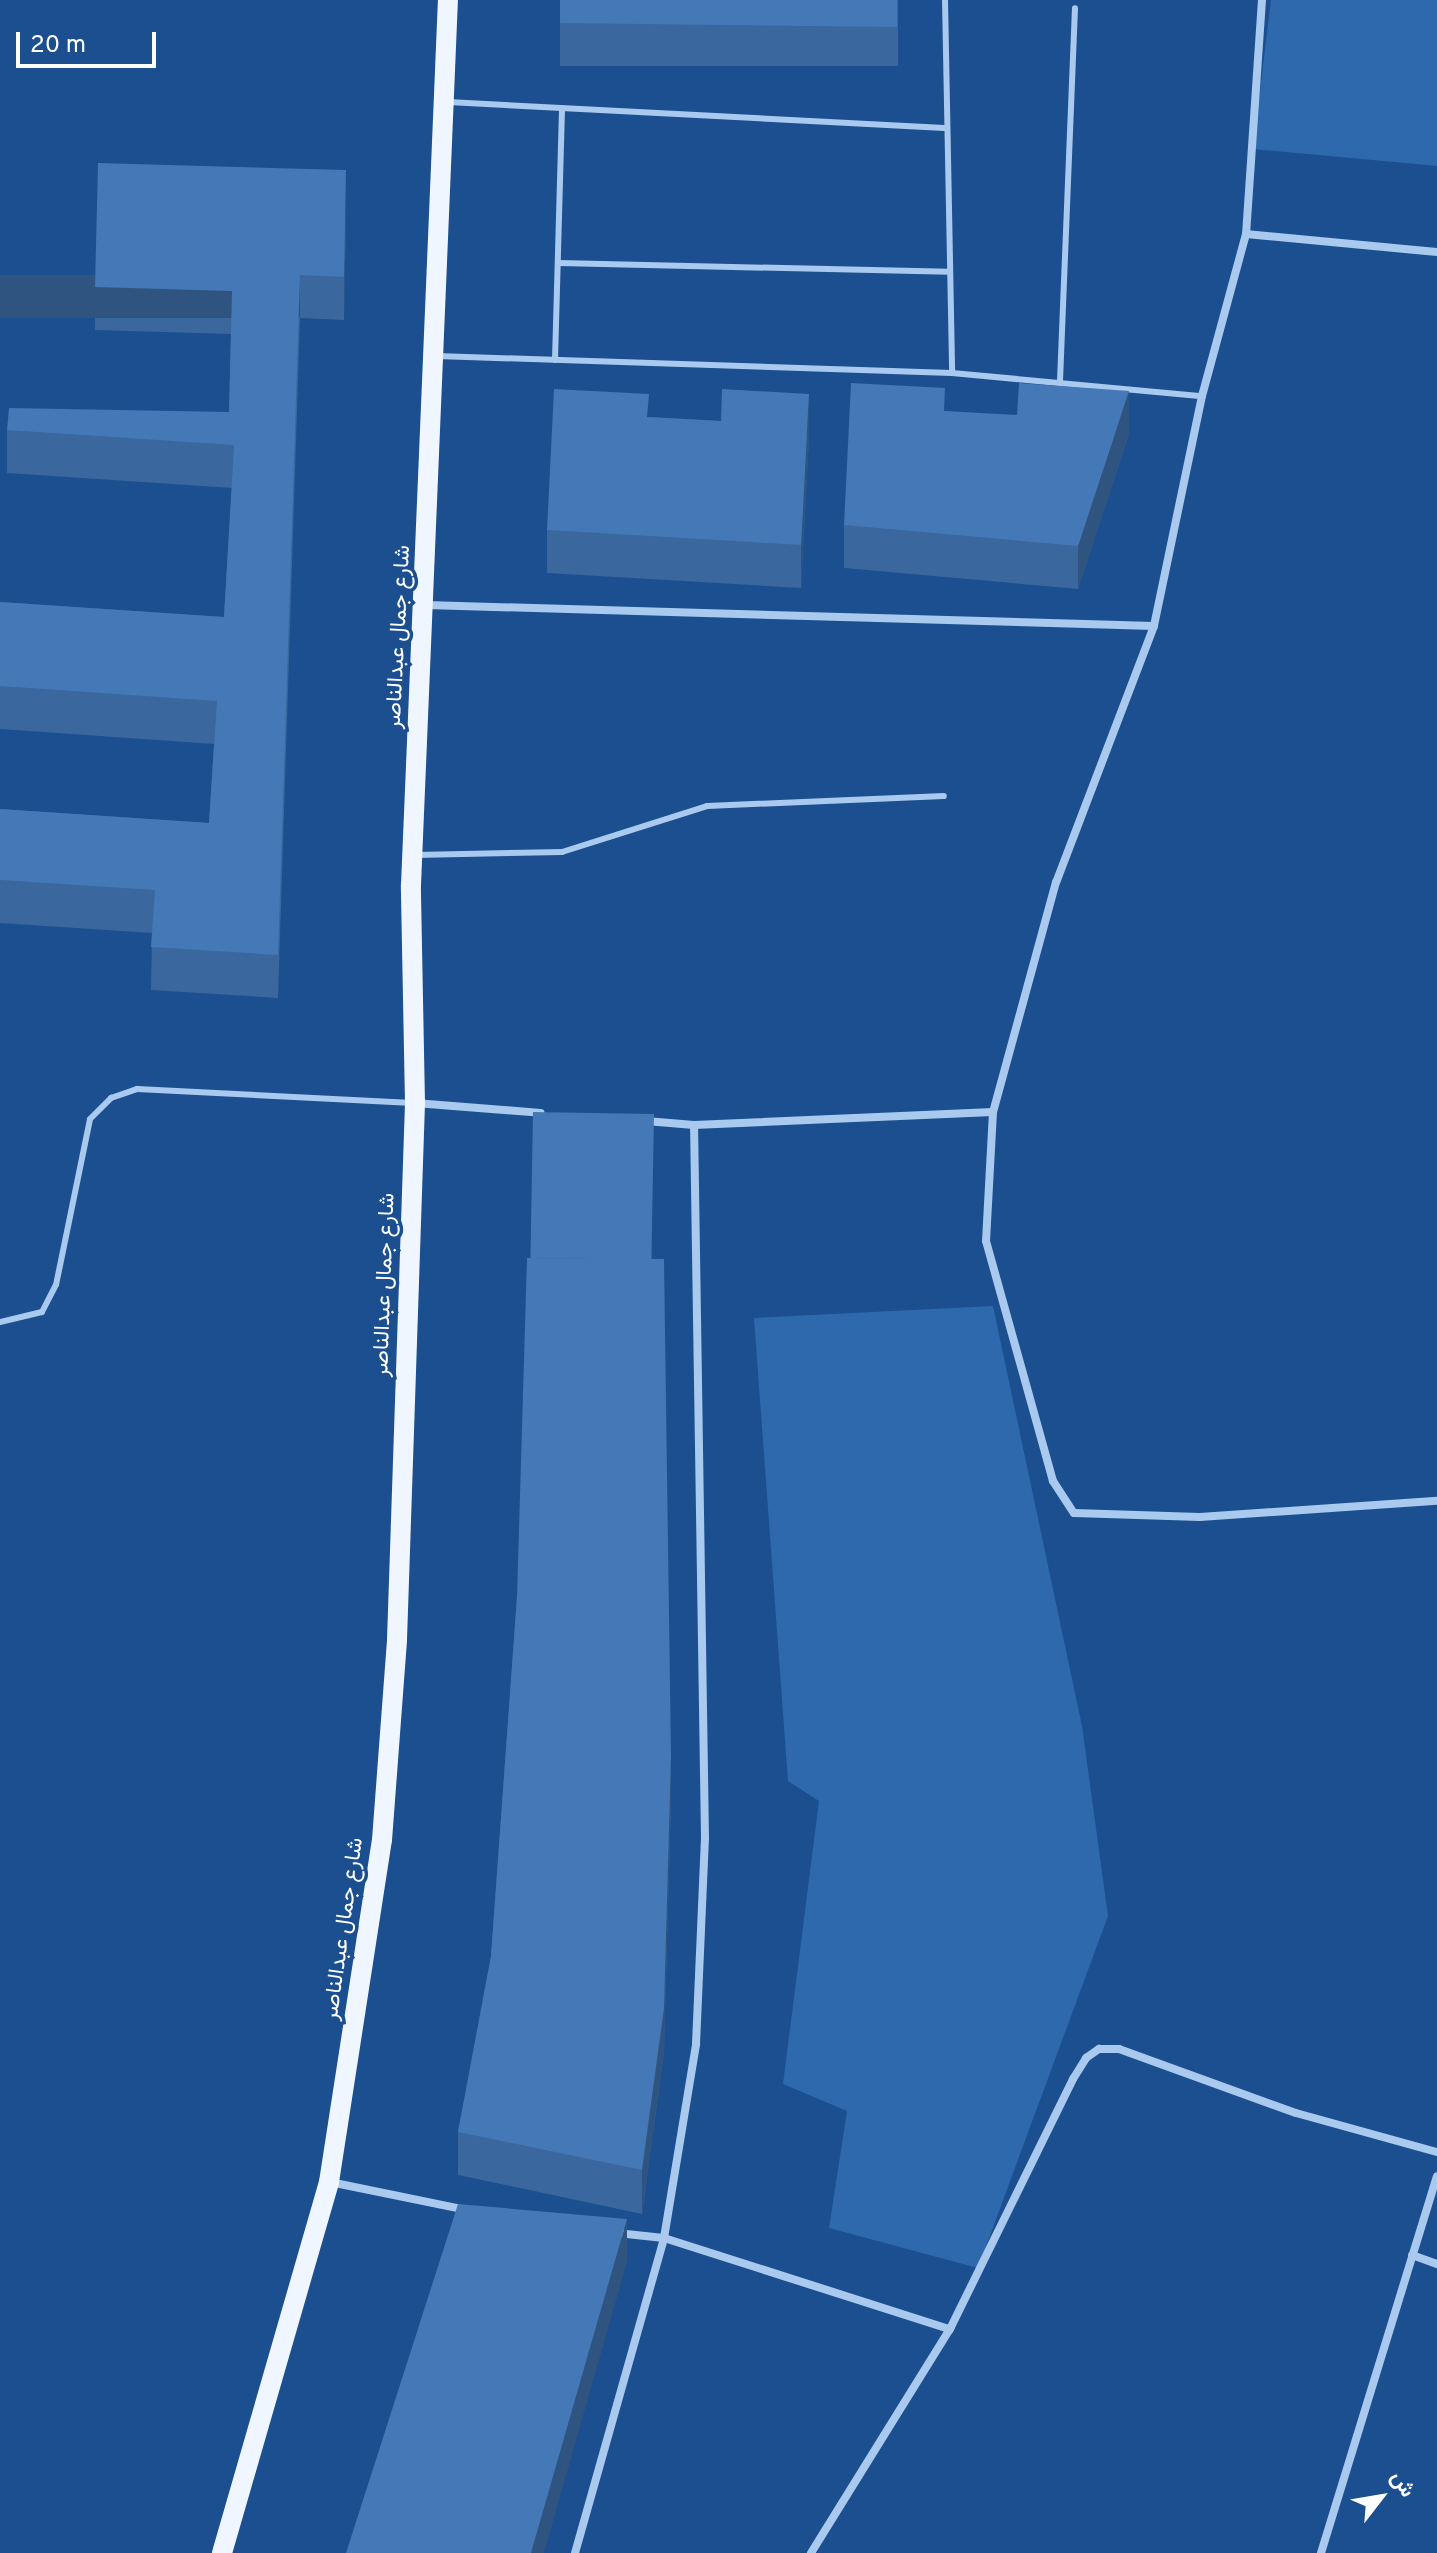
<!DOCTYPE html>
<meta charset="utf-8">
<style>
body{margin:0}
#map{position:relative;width:1437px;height:2553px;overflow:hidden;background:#1b4f8f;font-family:Overpass,Vazirmatn,sans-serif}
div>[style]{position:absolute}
.green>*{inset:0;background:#2e69ad}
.lane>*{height:6px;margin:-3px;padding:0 3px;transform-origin:3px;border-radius:3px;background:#a9c9ee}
.street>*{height:8px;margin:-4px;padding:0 4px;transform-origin:4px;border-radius:4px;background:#a9c9ee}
.primary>*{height:20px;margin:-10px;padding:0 10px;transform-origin:10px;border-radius:10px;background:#f0f6ff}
.wall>*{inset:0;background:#3a679d;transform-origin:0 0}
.shaded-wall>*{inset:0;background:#305480;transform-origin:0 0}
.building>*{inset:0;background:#4478b7;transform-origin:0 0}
span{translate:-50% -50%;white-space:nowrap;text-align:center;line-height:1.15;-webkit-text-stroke:7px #1b4f8f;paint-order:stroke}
.street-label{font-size:22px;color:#fff}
.north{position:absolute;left:1341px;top:2457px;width:80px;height:80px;-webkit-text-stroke:6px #1b4f8f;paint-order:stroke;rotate:59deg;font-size:22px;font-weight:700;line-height:32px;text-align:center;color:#fff}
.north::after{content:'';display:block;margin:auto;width:28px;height:36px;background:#fff;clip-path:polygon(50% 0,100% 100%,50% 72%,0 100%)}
.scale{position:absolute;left:16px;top:32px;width:140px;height:36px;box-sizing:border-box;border:4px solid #fff;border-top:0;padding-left:10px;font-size:24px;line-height:28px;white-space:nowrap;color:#fff;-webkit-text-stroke:6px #1b4f8f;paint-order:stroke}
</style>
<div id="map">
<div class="green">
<div style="clip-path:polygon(1271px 0,1437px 0,1437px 166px,1253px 149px)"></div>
<div style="clip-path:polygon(993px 1306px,1082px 1726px,1108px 1916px,978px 2268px,829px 2228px,847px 2111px,783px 2084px,819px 1801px,788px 1781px,754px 1318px)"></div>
</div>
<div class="lane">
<div style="left:945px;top:0;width:373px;rotate:88.9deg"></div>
<div style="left:448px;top:102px;width:497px;rotate:3deg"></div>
<div style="left:559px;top:263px;width:390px;rotate:1.3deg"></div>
<div style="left:437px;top:356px;width:515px;rotate:1.89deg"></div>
<div style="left:952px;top:373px;width:251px;rotate:5.3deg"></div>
<div style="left:555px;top:360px;width:252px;rotate:-88.4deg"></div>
<div style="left:1060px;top:381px;width:373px;rotate:-87.7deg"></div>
<div style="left:415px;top:855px;width:147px;rotate:-1.2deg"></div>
<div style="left:562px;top:852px;width:152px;rotate:-17.6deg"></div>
<div style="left:707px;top:806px;width:237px;rotate:-2.4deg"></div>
<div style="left:0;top:1322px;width:43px;rotate:-13.4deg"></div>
<div style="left:42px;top:1312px;width:30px;rotate:-63deg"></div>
<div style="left:56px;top:1285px;width:169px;rotate:-78.4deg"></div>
<div style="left:90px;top:1119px;width:30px;rotate:-45deg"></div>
<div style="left:111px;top:1098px;width:28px;rotate:-19deg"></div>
<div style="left:137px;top:1089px;width:276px;rotate:2.9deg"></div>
</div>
<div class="street">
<div style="left:1262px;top:0;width:235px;rotate:93.9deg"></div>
<div style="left:1246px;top:234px;width:168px;rotate:105.2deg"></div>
<div style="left:1202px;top:396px;width:235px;rotate:101.8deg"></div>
<div style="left:1154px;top:626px;width:274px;rotate:110.9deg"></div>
<div style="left:1056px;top:882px;width:238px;rotate:105.3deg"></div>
<div style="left:993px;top:1112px;width:129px;rotate:93.1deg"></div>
<div style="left:986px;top:1241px;width:249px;rotate:74.4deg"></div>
<div style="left:1053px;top:1481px;width:38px;rotate:57deg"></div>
<div style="left:1074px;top:1513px;width:126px;rotate:1.8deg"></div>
<div style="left:1200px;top:1517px;width:238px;rotate:-3.9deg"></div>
<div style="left:1246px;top:234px;width:192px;rotate:5.4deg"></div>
<div style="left:426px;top:605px;width:728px;rotate:1.65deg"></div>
<div style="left:415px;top:1103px;width:126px;rotate:4.5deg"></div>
<div style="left:646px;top:1121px;width:48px;rotate:4.8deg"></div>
<div style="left:694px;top:1125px;width:299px;rotate:-2.5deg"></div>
<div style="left:330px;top:2182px;width:139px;rotate:11.6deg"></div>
<div style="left:617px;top:2233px;width:47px;rotate:6.1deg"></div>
<div style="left:664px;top:2238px;width:300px;rotate:17.7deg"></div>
<div style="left:1412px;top:2255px;width:27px;rotate:20deg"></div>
<div style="left:575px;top:2553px;width:327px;rotate:-74.2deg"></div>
<div style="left:664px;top:2238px;width:197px;rotate:-80.6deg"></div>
<div style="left:696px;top:2044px;width:206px;rotate:-87.5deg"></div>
<div style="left:705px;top:1838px;width:713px;rotate:-90.88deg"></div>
<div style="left:811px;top:2553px;width:264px;rotate:-58.2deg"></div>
<div style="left:950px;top:2329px;width:279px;rotate:-63.8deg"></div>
<div style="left:1073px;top:2079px;width:25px;rotate:-58deg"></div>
<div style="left:1086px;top:2058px;width:16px;rotate:-35deg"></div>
<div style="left:1099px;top:2049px;width:20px"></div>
<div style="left:1119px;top:2049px;width:188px;rotate:19.9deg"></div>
<div style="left:1296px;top:2113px;width:146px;rotate:15.5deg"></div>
<div style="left:1321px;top:2553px;width:394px;rotate:-72.9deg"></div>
</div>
<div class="primary">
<div style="left:222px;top:2553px;width:386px;rotate:-73.9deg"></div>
<div style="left:329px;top:2182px;width:346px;rotate:-81.2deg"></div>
<div style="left:382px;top:1840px;width:201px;rotate:-85.7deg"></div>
<div style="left:397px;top:1640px;width:537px;rotate:-88.08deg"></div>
<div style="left:415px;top:1103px;width:218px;rotate:-91.1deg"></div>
<div style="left:411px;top:885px;width:886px;rotate:-87.61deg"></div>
</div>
<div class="wall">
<div style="left:560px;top:0;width:338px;height:66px"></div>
<div style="clip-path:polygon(346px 214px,344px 320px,300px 318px,278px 998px,151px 990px,152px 933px,0 923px,0 809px,209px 823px,214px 744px,0 729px,0 602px,224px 617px,232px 488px,7px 473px,7px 430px,229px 412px,231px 334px,95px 330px,95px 287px)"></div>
<div style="clip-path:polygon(945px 411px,1129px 434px,1078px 589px,844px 568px,844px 525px)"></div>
<div style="clip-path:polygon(649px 417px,721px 421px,809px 437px,801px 588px,547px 573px,547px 530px)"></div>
<div style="clip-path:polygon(517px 1597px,671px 1799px,664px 2052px,642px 2214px,458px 2175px,458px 2132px,491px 1956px)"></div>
</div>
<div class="shaded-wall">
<div style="clip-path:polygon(346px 170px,346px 214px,344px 320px,344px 277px)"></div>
<div style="left:300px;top:275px;width:43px;height:680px;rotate:90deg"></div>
<div style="clip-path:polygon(1129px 391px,1129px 434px,1078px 589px,1078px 546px)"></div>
<div style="clip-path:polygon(809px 394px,809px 437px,801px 588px,801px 545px)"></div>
<div style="clip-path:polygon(671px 1756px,671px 1799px,664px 2052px,642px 2214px,642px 2170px)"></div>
<div style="clip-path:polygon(627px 2219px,627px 2262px,544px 2553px,531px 2553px)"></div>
</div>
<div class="building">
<div style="clip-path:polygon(560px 0,897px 0,897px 27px,560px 23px)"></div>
<div style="clip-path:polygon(98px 163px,346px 170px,344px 277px,300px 275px,278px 955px,151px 947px,155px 890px,0 880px,0 809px,209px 823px,217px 701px,0 686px,0 602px,224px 617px,234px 445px,7px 430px,9px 408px,229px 412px,232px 291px,95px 287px)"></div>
<div style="clip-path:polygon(851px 383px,945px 388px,944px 411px,1017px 415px,1019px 383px,1129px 391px,1078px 546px,844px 525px)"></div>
<div style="clip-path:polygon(554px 389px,649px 394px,647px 417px,721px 421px,722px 389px,809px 394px,801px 545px,547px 530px)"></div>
<div style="left:533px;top:1112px;width:121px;height:146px;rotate:1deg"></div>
<div style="clip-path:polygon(527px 1258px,664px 1259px,671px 1756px,664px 2008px,642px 2170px,458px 2132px,491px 1956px,517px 1597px)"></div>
<div style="clip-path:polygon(458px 2204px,627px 2219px,531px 2553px,346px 2553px)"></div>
</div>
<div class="street-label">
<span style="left:399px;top:637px;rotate:-87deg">شارع جمال عبدالناصر</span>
<span style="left:385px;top:1285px;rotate:-88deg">شارع جمال عبدالناصر</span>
<span style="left:344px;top:1929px;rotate:-82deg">شارع جمال عبدالناصر</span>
</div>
<div class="north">ش</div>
<div class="scale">20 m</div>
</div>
